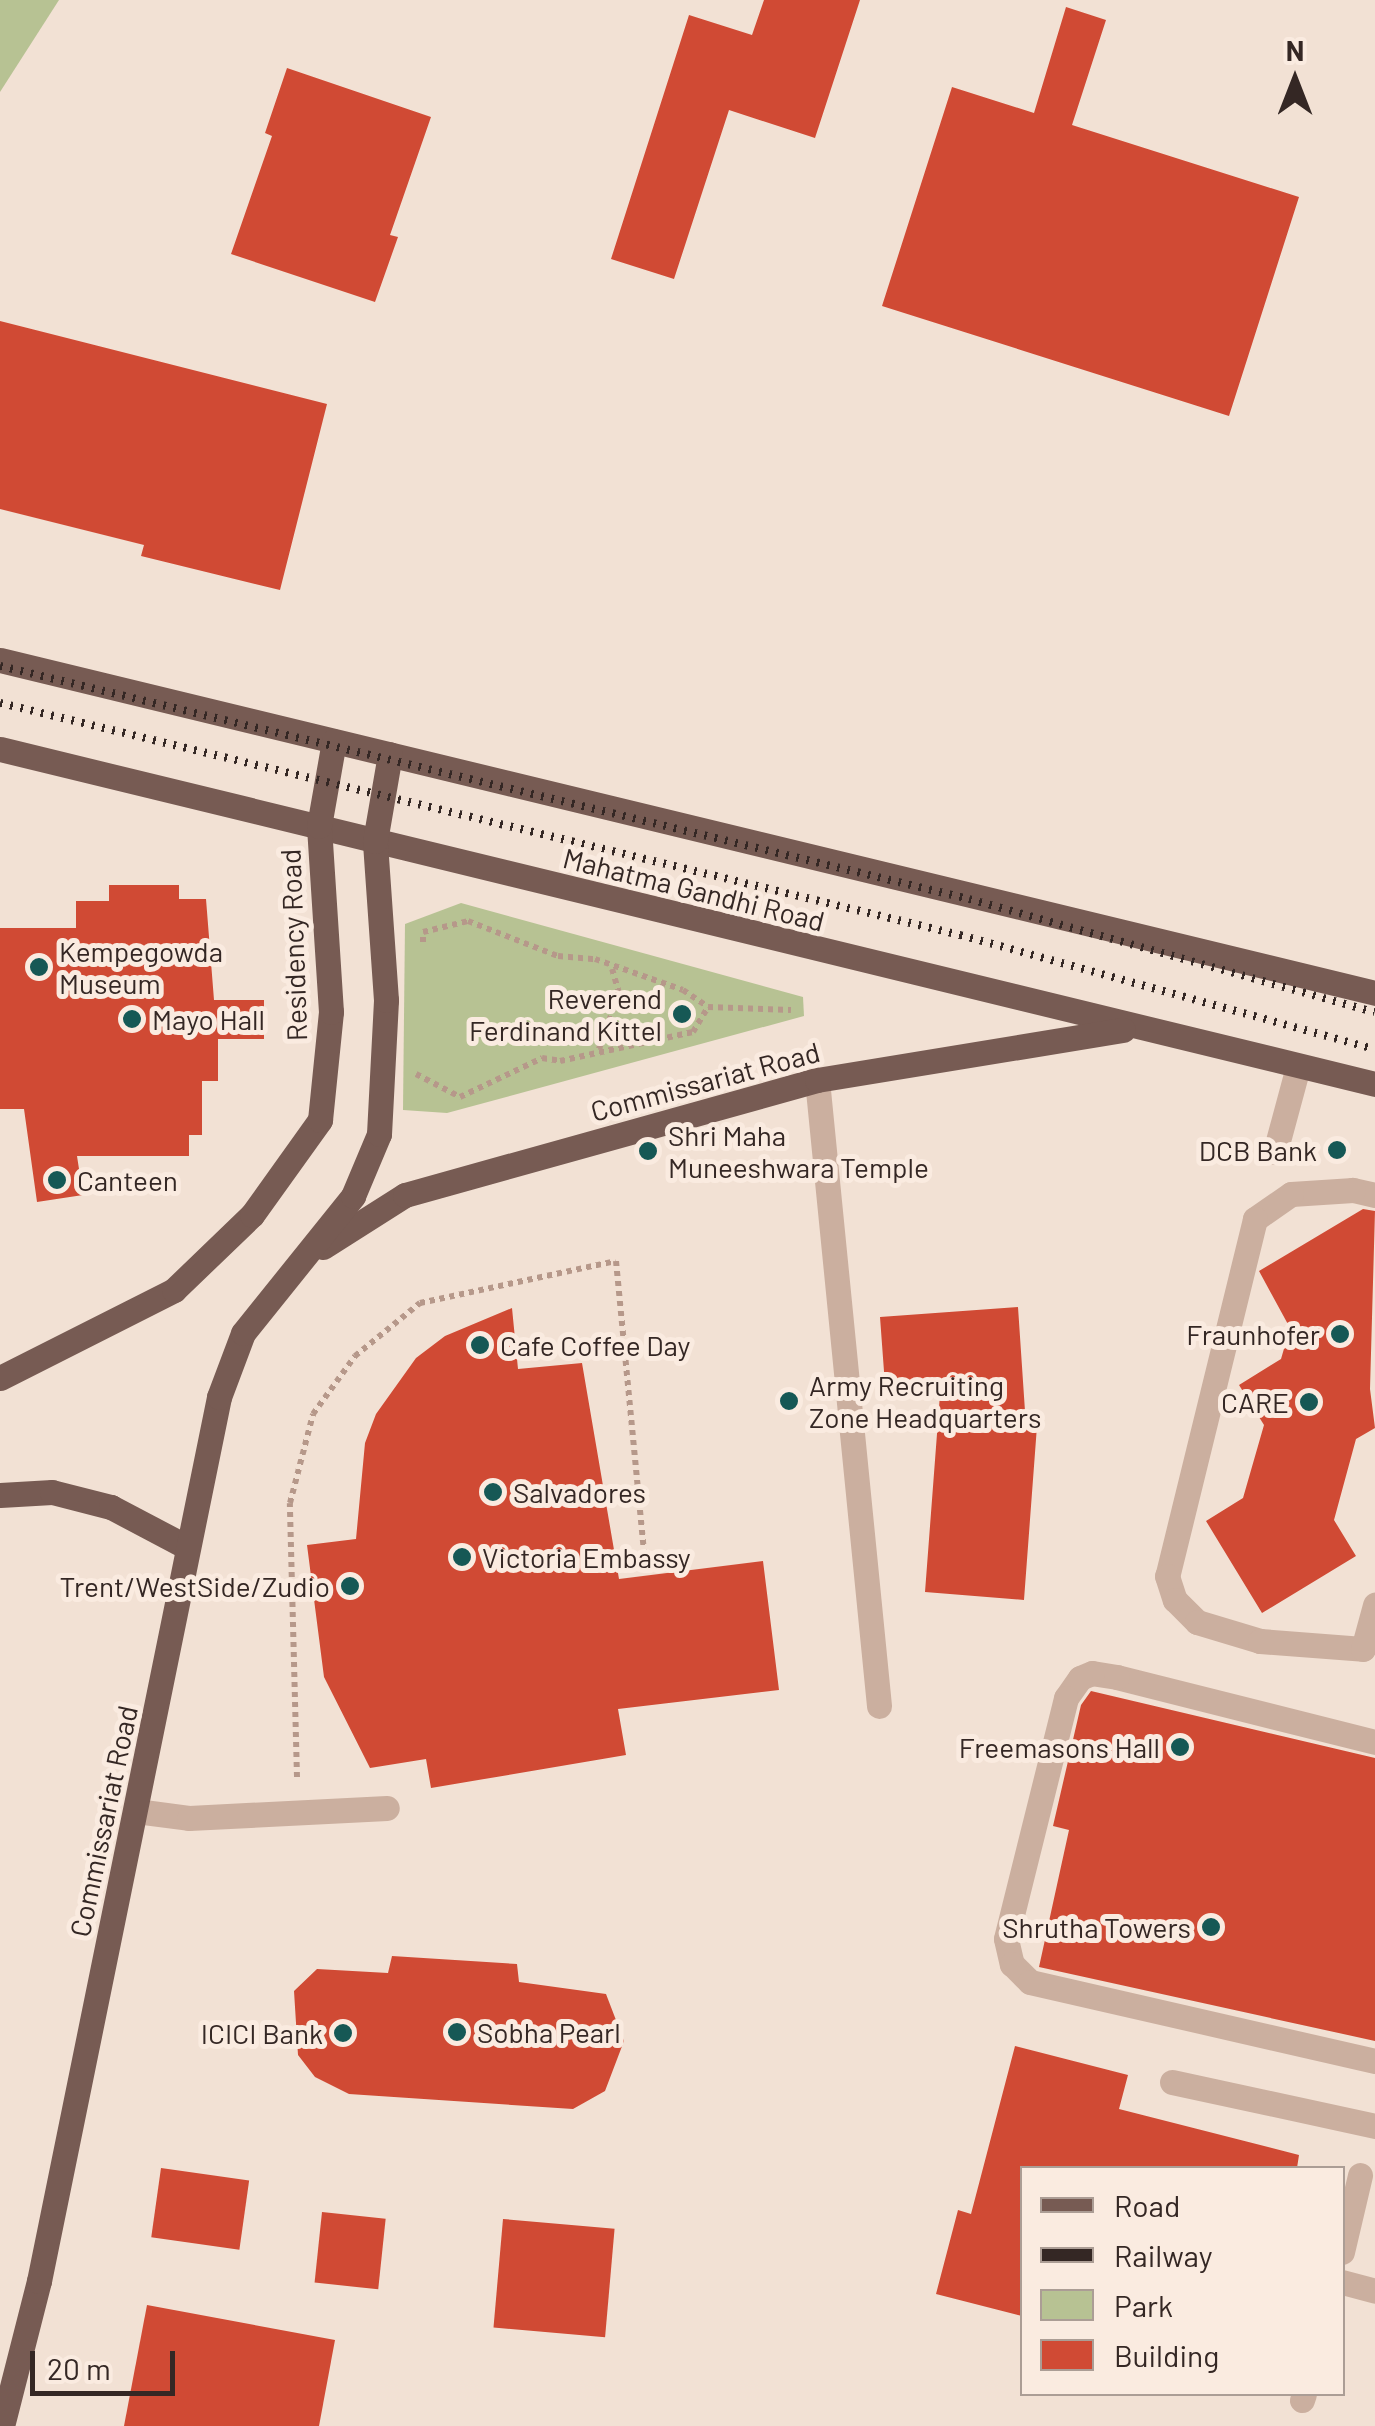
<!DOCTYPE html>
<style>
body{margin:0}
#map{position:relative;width:1375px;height:2426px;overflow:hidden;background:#f2e1d4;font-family:Barlow,sans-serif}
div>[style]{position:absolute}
.green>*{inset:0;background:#b7c293}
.building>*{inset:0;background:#d04a34;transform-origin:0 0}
.path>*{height:6px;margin-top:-3px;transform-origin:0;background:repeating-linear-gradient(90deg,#b6988a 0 5px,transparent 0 10px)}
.minor>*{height:25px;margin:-12.5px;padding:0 12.5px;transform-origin:12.5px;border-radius:12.5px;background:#cbaf9f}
.major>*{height:25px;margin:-12.5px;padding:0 12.5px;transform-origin:12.5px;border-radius:12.5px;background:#775b53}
.rail>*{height:8px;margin-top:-4px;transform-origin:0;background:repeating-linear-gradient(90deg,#342724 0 2.5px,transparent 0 10.5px)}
.dots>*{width:28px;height:28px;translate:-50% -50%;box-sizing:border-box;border:5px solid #faebe0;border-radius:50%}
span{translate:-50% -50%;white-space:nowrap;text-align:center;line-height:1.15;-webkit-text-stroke:10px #faebe0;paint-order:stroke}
.street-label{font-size:28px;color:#342724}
.poi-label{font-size:28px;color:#342724}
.left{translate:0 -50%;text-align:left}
.right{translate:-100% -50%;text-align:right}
.legend{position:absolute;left:1020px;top:2166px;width:325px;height:230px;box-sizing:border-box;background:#faebe0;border:2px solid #ab9d95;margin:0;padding:12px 18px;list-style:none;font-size:30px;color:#342724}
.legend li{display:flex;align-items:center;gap:20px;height:50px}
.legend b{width:50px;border:2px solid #ab9d95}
.north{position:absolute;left:1245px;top:30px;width:100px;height:100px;-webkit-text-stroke:8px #faebe0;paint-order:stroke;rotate:0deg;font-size:28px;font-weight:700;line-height:40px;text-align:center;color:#342724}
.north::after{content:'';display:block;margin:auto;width:35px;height:45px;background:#342724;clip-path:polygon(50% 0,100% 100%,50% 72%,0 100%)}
.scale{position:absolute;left:30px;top:2351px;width:145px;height:45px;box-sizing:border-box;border:5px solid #342724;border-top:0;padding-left:12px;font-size:30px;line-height:35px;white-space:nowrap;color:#342724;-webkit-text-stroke:8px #faebe0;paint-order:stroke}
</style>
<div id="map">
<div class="green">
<div style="clip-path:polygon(0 0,59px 0,0 92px)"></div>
<div style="clip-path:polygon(461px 903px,803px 997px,804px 1016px,447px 1113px,403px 1110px,405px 924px)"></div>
</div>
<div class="building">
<div style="clip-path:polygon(764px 0,860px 0,815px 138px,729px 110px,674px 279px,611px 259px,689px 15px,752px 35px)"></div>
<div style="clip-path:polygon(1066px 7px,1106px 20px,1072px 125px,1299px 197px,1229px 416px,882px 306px,952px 87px,1034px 113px)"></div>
<div style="clip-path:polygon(287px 68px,431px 117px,390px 235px,398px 237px,375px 302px,231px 254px,272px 136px,265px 133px)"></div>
<div style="clip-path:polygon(0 321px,327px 404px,280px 590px,141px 556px,144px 545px,0 509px)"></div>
<div style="clip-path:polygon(109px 885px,179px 885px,179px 899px,206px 899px,214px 1000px,264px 1000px,264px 1039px,218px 1039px,218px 1081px,202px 1081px,202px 1135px,189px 1135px,189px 1156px,77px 1156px,83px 1195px,37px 1202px,24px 1109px,0 1109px,0 928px,76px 928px,76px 901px,109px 901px)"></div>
<div style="clip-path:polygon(1363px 1209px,1375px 1211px,1370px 1389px,1375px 1428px,1356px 1439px,1334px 1520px,1356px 1556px,1262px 1613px,1206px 1521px,1243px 1498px,1264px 1425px,1239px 1385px,1281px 1359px,1290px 1328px,1259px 1271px)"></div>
<div style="clip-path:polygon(1018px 1307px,1026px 1426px,1037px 1426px,1024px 1600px,925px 1592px,941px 1381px,885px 1385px,880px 1317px)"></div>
<div style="clip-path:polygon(512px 1308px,518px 1369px,582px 1363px,619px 1579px,763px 1561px,779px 1690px,618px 1709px,626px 1755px,431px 1788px,426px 1759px,370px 1768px,324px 1677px,307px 1545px,356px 1539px,365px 1443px,376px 1414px,416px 1358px,445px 1336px)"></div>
<div style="clip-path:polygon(1091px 1691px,1375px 1758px,1375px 2041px,1039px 1967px,1069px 1830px,1053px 1826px,1081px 1705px)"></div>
<div style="clip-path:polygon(392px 1956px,517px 1964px,519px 1982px,606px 1994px,624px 2041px,605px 2091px,573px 2109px,349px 2094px,315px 2077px,298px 2055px,294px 1991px,317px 1969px,388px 1973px)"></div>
<div style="clip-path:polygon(1015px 2046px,1128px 2075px,1119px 2109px,1299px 2155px,1297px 2168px,1022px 2168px,1022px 2316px,936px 2294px,958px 2210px,971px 2214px)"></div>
<div style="left:161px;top:2168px;width:89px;height:70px;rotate:8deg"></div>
<div style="left:322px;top:2212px;width:64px;height:71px;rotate:6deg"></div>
<div style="left:503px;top:2219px;width:112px;height:109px;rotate:5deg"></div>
<div style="clip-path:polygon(147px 2305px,335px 2340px,319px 2426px,124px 2426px)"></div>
</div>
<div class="path">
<div style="left:423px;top:942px;width:10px;rotate:-90deg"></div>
<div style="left:423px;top:932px;width:46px;rotate:-13.7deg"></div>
<div style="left:468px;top:921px;width:97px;rotate:21.3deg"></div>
<div style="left:558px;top:956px;width:37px;rotate:5deg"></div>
<div style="left:595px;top:959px;width:93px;rotate:19.4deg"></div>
<div style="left:683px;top:990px;width:30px;rotate:34deg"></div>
<div style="left:708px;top:1007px;width:83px;rotate:2.1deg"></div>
<div style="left:599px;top:1049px;width:59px;rotate:-70.3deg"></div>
<div style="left:619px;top:993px;width:25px;rotate:-106deg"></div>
<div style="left:416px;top:1074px;width:50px;rotate:27.6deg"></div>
<div style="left:460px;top:1097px;width:91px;rotate:-25.4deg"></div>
<div style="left:542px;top:1058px;width:18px;rotate:9deg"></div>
<div style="left:560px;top:1061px;width:136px;rotate:-12.3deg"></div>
<div style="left:693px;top:1032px;width:29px;rotate:-59deg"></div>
<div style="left:297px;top:1777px;width:274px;rotate:-91.5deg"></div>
<div style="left:290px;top:1503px;width:92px;rotate:-75.5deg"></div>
<div style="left:313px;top:1414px;width:72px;rotate:-54.1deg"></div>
<div style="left:355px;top:1356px;width:84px;rotate:-39.2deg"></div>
<div style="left:420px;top:1303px;width:200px;rotate:-12.1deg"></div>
<div style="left:616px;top:1261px;width:304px;rotate:84.5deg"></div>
<div style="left:645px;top:1564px;width:28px;rotate:170deg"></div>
</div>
<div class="minor">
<div style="left:817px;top:1080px;width:629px;rotate:84.34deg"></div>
<div style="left:1275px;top:1152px;width:88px;rotate:-74.9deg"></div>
<div style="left:1375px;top:1195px;width:23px;rotate:-167deg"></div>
<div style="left:1353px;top:1190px;width:62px;rotate:176.3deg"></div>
<div style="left:1291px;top:1194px;width:44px;rotate:145.2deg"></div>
<div style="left:1255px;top:1219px;width:368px;rotate:103.8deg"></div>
<div style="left:1167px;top:1576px;width:25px;rotate:72deg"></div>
<div style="left:1175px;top:1600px;width:31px;rotate:45deg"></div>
<div style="left:1197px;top:1622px;width:66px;rotate:16.8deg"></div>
<div style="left:1260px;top:1641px;width:103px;rotate:4.4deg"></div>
<div style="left:1363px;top:1649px;width:46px;rotate:-74.7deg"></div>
<div style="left:1375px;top:1742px;width:266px;rotate:-165.9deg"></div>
<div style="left:1117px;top:1677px;width:25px;rotate:-171deg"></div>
<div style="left:1092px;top:1673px;width:13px;rotate:157deg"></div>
<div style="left:1080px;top:1678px;width:24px;rotate:125deg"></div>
<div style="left:1066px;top:1698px;width:248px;rotate:104deg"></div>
<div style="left:1006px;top:1939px;width:26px;rotate:77deg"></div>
<div style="left:1012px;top:1964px;width:25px;rotate:45deg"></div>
<div style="left:1030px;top:1982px;width:354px;rotate:12.9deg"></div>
<div style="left:136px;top:1811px;width:53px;rotate:7.5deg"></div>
<div style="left:189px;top:1818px;width:198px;rotate:-2.9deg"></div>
<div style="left:1172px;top:2082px;width:208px;rotate:12.2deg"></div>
<div style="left:1342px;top:2252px;width:79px;rotate:-76.8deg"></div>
<div style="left:1342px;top:2282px;width:34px;rotate:15deg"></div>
<div style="left:1302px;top:2400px;width:6px;rotate:-72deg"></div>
</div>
<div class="major">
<div style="left:0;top:660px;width:1415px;rotate:13.61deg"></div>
<div style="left:0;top:749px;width:1415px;rotate:13.69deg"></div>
<div style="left:323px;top:1247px;width:97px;rotate:-32.4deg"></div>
<div style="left:405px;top:1195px;width:428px;rotate:-15.6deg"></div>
<div style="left:817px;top:1080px;width:310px;rotate:-9.3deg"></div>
<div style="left:0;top:1378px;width:195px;rotate:-26.8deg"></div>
<div style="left:174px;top:1290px;width:108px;rotate:-43.9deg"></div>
<div style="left:252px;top:1215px;width:117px;rotate:-54.4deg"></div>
<div style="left:320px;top:1120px;width:109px;rotate:-84.2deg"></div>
<div style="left:331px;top:1012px;width:186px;rotate:-93.7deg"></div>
<div style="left:319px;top:826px;width:86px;rotate:-80deg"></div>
<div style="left:0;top:1495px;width:52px;rotate:-3.3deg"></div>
<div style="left:52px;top:1492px;width:61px;rotate:14.3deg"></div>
<div style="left:111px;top:1507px;width:86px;rotate:27.8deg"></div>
<div style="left:2px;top:2426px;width:150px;rotate:-75.7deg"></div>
<div style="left:39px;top:2281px;width:902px;rotate:-78.49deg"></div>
<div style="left:219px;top:1397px;width:68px;rotate:-69.4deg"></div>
<div style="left:243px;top:1333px;width:176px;rotate:-51.2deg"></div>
<div style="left:353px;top:1196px;width:67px;rotate:-67.2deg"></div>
<div style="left:379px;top:1134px;width:134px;rotate:-87deg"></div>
<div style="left:386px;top:1000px;width:159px;rotate:-94deg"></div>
<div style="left:375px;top:841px;width:88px;rotate:-80.2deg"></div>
</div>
<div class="rail">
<div style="left:0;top:666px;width:997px;rotate:13.52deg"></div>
<div style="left:969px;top:899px;width:421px;rotate:15.6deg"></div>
<div style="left:0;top:703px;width:988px;rotate:13.59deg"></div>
<div style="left:960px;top:935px;width:430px;rotate:15.4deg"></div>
</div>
<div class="dots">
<div style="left:39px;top:967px;background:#165855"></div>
<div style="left:682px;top:1014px;background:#165855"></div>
<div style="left:132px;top:1019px;background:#165855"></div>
<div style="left:1337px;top:1150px;background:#165855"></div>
<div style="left:648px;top:1151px;background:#165855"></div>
<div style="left:57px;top:1180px;background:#165855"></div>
<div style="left:1340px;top:1334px;background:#165855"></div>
<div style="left:480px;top:1345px;background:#165855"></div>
<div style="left:789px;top:1401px;background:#165855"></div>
<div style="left:1309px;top:1402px;background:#165855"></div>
<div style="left:493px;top:1492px;background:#165855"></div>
<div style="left:462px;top:1557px;background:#165855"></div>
<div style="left:350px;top:1586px;background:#165855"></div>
<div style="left:1180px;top:1747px;background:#165855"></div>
<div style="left:1211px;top:1927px;background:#165855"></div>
<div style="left:457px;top:2032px;background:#165855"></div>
<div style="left:343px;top:2033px;background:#165855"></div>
</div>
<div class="street-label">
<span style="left:694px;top:889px;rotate:14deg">Mahatma Gandhi Road</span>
<span style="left:293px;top:945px;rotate:-92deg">Residency Road</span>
<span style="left:705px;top:1081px;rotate:-15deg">Commissariat Road</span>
<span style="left:103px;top:1821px;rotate:-78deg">Commissariat Road</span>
</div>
<div class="poi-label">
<span class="left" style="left:59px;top:967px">Kempegowda<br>Museum</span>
<span class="right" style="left:662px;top:1014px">Reverend<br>Ferdinand Kittel</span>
<span class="left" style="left:152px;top:1019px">Mayo Hall</span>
<span class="left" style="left:668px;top:1151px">Shri Maha<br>Muneeshwara Temple</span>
<span class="right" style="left:1317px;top:1150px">DCB Bank</span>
<span class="left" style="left:77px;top:1180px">Canteen</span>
<span class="right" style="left:1320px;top:1334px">Fraunhofer</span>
<span class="left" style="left:500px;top:1345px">Cafe Coffee Day</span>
<span class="left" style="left:809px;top:1401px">Army Recruiting<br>Zone Headquarters</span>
<span class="right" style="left:1289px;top:1402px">CARE</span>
<span class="left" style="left:513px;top:1492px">Salvadores</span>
<span class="left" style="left:482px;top:1557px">Victoria Embassy</span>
<span class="right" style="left:330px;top:1586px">Trent/WestSide/Zudio</span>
<span class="right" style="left:1160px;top:1747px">Freemasons Hall</span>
<span class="right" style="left:1191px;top:1927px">Shrutha Towers</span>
<span class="left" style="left:477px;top:2032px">Sobha Pearl</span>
<span class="right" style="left:323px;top:2033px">ICICI Bank</span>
</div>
<ul class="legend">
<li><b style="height:12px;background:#775b53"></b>Road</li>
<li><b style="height:12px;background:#342724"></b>Railway</li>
<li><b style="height:28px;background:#b7c293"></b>Park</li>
<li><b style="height:28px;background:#d04a34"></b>Building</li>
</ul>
<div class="north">N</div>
<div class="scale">20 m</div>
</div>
